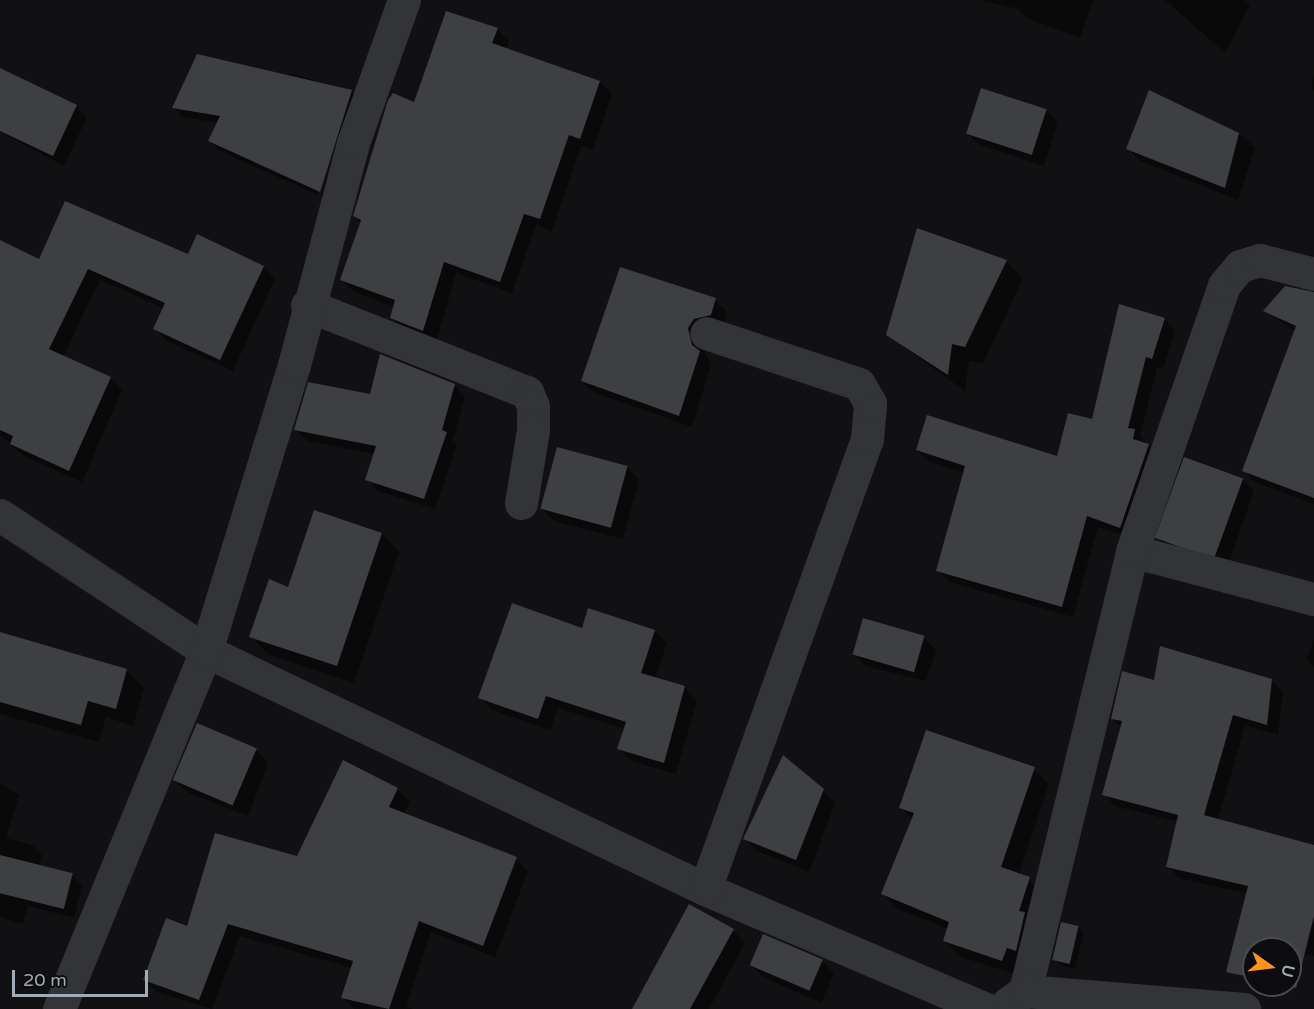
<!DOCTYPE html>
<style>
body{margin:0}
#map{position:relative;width:1314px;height:1009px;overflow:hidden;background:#111113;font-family:"Varela Round",sans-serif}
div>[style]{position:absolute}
.shadow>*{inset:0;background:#0007}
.building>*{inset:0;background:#3d3f43;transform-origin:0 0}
.minor>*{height:33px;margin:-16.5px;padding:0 16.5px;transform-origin:16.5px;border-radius:16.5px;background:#323438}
span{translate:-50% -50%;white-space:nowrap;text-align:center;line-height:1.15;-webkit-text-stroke:6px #0c0c0e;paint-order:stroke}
.north{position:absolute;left:1242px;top:937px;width:60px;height:60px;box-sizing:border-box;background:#0c0c0e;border:2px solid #484b51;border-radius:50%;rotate:104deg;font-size:16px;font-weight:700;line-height:24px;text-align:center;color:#a1aab5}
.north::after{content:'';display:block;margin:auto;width:21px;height:27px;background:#ff921d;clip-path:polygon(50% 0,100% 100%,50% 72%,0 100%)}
.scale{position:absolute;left:12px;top:970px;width:136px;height:27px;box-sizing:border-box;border:3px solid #a1aab5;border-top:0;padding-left:8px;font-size:18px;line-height:21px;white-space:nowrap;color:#a1aab5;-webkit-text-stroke:4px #0c0c0e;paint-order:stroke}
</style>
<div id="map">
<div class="shadow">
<div style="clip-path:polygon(980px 0,1093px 0,1080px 38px,1027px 18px,1018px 9px)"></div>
<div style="clip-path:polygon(1165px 0,1245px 0,1250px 5px,1225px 53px)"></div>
<div style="clip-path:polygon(497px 29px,509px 41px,506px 50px,600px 82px,612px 94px,593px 150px,581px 146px,552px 231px,536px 225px,512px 293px,456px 273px,436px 342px,404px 330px,392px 317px,395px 307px,354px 292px,341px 280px,361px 223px,355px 216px,415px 104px)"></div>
<div style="clip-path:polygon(0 70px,76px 106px,87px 117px,64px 166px,0 132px)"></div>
<div style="clip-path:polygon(1314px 72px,1314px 91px,1311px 88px)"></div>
<div style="clip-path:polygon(289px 73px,351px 91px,361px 100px,330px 201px,321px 197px,352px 95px,318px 195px,220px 151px,210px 141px,218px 123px,183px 117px,174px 107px,288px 78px)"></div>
<div style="clip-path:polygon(1150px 92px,1243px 136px,1255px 148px,1238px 200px,1140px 161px,1128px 148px)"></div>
<div style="clip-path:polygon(1046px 110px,1058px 122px,1044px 166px,978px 144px,966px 132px)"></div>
<div style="clip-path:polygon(0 241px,40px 261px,188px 256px,263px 267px,275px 279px,233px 371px,167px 341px,155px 329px,164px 308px,100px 280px,63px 357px,110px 378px,122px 390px,82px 482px,24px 456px,0 435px)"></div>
<div style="clip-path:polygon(1006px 261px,1023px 278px,983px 364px,969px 361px,965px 391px,887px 335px)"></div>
<div style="clip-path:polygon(1314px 293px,1314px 504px,1256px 483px,1244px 470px,1295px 331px,1265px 311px)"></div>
<div style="clip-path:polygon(715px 300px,727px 312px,723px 327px,700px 341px,711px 364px,692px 427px,595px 393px,582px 381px)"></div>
<div style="clip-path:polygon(1164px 319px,1175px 330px,1163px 369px,1157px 367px,1140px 436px,1159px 457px,1131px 538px,1098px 527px,1073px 617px,949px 582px,938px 570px,965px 473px,928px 461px,917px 450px,1058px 458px,1093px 421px)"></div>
<div style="clip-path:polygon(454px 385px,465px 396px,453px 440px,457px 444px,435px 509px,378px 491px,367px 479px,375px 454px,307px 441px,296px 430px,371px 396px)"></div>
<div style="clip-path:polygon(627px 467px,639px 480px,623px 539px,554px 521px,542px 509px)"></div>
<div style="clip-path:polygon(1242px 479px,1254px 491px,1228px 565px,1170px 550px,1158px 538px)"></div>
<div style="clip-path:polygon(315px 512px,382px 534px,399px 552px,354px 683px,268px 654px,251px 636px,289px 588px)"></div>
<div style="clip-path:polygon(864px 620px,924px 638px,936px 650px,926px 681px,865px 666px,853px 653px)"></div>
<div style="clip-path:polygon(583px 630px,654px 631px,667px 643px,655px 679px,685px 688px,697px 700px,676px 774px,631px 761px,619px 749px,625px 729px,558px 708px,550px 730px,492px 710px,480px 697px)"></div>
<div style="clip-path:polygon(0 634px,127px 671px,144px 688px,133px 726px,106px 717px,99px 742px,0 714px)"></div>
<div style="clip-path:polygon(1314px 639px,1314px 667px,1307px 659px)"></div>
<div style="clip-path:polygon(1271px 680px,1283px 692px,1278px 735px,1245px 726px,1218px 820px,1314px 847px,1314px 956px,1286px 949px,1248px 894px,1179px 878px,1168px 866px,1178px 822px,1115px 806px,1104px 794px,1121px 727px,1112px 718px,1155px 682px)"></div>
<div style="clip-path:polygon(256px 750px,268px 763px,248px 816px,187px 792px,175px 780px)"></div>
<div style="clip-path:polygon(344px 762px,397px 789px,410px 802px,403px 814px,516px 859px,528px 871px,495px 957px,431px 932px,406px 1006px,413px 1009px,354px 1009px,342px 997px,352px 968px,240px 936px,212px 1009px,157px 992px,145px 980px,188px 928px,297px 858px)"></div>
<div style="clip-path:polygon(1034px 769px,1049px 784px,1019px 874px,1045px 893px,1017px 975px,959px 956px,944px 941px,948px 929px,898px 909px,883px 894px,913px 820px,901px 808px)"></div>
<div style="clip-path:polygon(0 783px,19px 795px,6px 838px,32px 845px,42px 855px,39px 866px,72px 875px,82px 885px,74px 918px,28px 906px,23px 924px,0 917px)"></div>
<div style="clip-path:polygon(823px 790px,835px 803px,809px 872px,757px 851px,745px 839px)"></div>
<div style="clip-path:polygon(1078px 927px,1084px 933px,1075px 969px,1060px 965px,1054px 959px)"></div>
<div style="clip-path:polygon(733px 930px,745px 943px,709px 1009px,640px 1009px)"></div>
<div style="clip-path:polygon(822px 961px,834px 973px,821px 1003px,763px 977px,751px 965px)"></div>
</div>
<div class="building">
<div style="clip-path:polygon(446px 11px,498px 28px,492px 43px,600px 81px,580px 139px,569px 135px,540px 219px,524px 214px,500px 282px,444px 262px,423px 331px,390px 318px,395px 300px,340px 280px,361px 220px,353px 216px,388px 100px,393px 93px,414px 102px)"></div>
<div style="clip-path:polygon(197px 54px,352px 90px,320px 192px,208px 141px,220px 116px,172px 108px)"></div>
<div style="clip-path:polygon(0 68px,77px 105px,53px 156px,0 131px)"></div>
<div style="left:981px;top:88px;width:69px;height:48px;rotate:18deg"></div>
<div style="clip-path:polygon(1149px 90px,1239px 133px,1225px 188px,1126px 149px)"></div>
<div style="clip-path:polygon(65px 201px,188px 254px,197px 234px,264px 266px,220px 360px,153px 329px,165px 303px,88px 269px,49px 349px,111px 377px,69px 471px,10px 444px,13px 436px,0 430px,0 240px,39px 259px)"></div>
<div style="clip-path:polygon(917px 228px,1007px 260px,965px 347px,952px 344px,948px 375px,886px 335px)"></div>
<div style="clip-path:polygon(620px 267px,716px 298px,711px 315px,694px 319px,688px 328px,692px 345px,700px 351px,679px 416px,581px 381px)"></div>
<div style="clip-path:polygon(1285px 286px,1314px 292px,1314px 498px,1242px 471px,1296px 326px,1263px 311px)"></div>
<div style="clip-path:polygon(1119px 304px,1165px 318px,1152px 359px,1146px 357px,1128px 428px,1135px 429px,1133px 439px,1149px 444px,1120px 528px,1087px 516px,1062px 607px,936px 571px,965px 466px,916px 450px,927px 415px,1057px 456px,1068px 413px,1092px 419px)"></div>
<div style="clip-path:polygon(380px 354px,455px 384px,442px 430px,447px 432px,424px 499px,365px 480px,376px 446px,294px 430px,308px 382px,370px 394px)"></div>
<div style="left:557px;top:447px;width:73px;height:64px;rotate:15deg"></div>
<div style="left:1184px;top:457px;width:63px;height:86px;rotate:20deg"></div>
<div style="clip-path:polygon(314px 510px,382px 533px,337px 666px,249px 637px,269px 579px,288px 587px)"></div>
<div style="clip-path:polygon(512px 603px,582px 628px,588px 608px,655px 630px,641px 673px,685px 686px,664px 763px,617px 749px,626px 722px,546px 696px,538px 719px,478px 698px)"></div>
<div style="left:863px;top:618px;width:64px;height:38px;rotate:16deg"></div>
<div style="clip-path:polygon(0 632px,127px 669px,116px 709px,88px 701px,81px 725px,0 702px)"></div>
<div style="clip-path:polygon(1160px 646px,1272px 679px,1267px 725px,1233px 715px,1204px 815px,1314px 845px,1314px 916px,1296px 988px,1285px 985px,1290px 985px,1290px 949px,1254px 949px,1254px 978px,1226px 972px,1248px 886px,1166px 867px,1178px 815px,1102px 795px,1122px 721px,1111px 719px,1122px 671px,1154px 680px)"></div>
<div style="left:197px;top:723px;width:65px;height:62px;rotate:23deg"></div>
<div style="clip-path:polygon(926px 730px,1035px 767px,1001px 867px,1030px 877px,1019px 911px,1025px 912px,1016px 951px,1007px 948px,1002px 961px,943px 941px,949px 922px,881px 894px,914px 813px,899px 808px)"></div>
<div style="clip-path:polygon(783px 755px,824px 789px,796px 860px,743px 839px)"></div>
<div style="clip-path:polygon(343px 760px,398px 788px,389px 807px,517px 857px,483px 946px,419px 921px,389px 1009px,341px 998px,353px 961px,228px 924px,199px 1000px,143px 980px,166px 918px,187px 926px,215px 833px,297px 856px)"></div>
<div style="left:0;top:855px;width:75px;height:37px;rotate:14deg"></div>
<div style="clip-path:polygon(689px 904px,734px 929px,690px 1009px,632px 1009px)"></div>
<div style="left:1061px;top:922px;width:18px;height:39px;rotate:13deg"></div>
<div style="left:763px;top:934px;width:65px;height:34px;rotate:23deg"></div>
</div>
<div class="minor">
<div style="left:307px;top:305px;width:237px;rotate:21.6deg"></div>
<div style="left:527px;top:392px;width:15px;rotate:67deg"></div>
<div style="left:533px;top:406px;width:24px;rotate:90deg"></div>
<div style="left:533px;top:430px;width:74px;rotate:99.3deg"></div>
<div style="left:0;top:515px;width:247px;rotate:33.4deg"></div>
<div style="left:206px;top:651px;width:553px;rotate:25.5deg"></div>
<div style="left:705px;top:889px;width:306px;rotate:23.1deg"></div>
<div style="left:1132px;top:551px;width:188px;rotate:14.8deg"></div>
<div style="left:705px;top:889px;width:478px;rotate:-70.2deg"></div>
<div style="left:867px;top:439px;width:36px;rotate:-85deg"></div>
<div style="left:870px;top:403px;width:22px;rotate:-120deg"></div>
<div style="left:859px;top:384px;width:161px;rotate:-161.6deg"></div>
<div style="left:1025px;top:991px;width:453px;rotate:-76.3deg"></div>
<div style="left:1132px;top:551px;width:281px;rotate:-70.9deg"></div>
<div style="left:1224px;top:285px;width:25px;rotate:-50deg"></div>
<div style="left:1240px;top:266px;width:21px;rotate:-17deg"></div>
<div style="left:1260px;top:260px;width:56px;rotate:14.5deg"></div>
<div style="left:1008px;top:1003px;width:21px;rotate:-35deg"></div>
<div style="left:1025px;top:991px;width:220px;rotate:4.7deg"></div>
<div style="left:59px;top:1009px;width:387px;rotate:-67.7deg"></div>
<div style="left:206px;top:651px;width:299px;rotate:-72.9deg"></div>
<div style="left:294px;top:365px;width:230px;rotate:-75.1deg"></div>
<div style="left:353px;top:143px;width:152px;rotate:-70.4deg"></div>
</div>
<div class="north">U</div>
<div class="scale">20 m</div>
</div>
